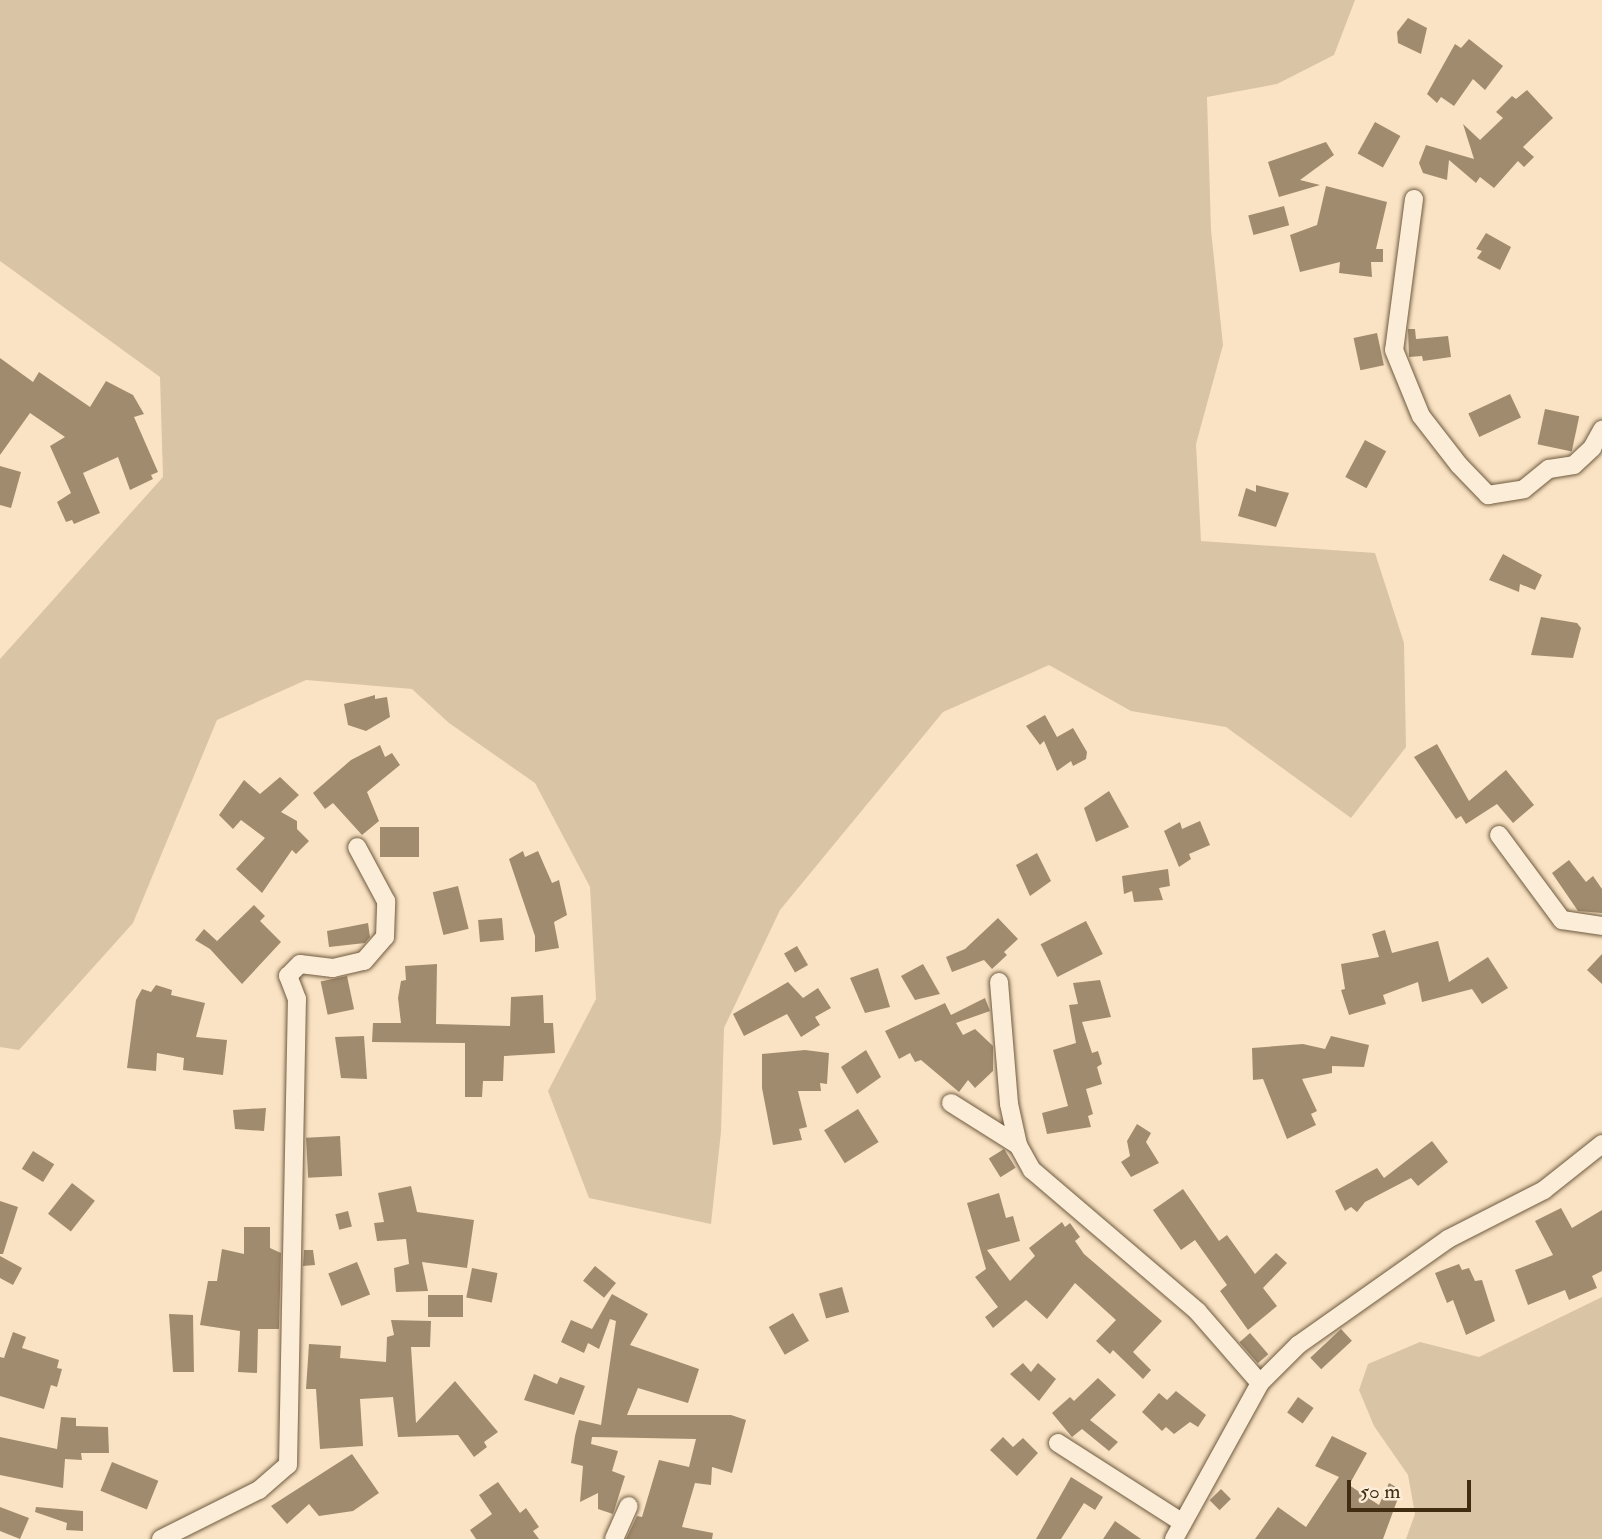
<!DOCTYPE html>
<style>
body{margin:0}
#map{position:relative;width:1602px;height:1539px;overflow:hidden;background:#fae3c4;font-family:"IM FELL Double Pica",serif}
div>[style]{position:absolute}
.green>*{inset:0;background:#dac4a6}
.building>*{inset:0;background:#a08b6e;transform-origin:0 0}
.roads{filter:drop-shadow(0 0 2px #6e5a3e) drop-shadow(0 0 2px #6e5a3e)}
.minor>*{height:18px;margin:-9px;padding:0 9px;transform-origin:9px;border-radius:9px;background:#fcedd9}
span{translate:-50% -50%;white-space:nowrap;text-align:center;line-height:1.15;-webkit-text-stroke:5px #fcedd9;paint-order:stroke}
.scale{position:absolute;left:1347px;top:1480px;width:124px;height:32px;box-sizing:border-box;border:4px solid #3f2c11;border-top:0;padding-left:9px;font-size:21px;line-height:24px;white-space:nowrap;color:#3f2c11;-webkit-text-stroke:5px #fcedd9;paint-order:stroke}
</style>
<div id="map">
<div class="green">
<div style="clip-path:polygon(0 0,1355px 0,1334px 55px,1277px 84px,1207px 97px,1211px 230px,1223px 345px,1196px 444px,1201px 541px,1375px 553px,1404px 643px,1406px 747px,1351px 818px,1226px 727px,1131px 711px,1049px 665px,943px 712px,780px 910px,724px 1028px,721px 1132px,711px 1224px,589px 1198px,548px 1091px,596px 999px,590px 887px,535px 783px,449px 723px,412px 689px,306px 680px,217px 720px,133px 923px,19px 1050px,0 1047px,0 659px,163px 477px,160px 377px,0 261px)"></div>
<div style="clip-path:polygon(1602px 1297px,1602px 1539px,1406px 1539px,1415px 1514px,1408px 1475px,1374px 1426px,1359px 1390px,1368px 1364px,1420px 1342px,1479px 1357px)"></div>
</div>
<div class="building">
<div style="clip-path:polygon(1408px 18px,1427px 28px,1421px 54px,1398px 43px,1397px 32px)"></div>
<div style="clip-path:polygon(1469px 39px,1503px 66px,1485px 90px,1473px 79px,1454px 106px,1441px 97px,1437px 103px,1427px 94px,1455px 44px,1461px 48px)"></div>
<div style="clip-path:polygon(1527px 90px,1553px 118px,1523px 147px,1534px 157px,1524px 167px,1518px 161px,1494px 188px,1480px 177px,1476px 183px,1449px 160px,1447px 180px,1423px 173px,1419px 163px,1426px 145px,1474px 159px,1463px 124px,1480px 140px,1503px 118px,1496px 112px,1512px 96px,1516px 99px)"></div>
<div style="left:1375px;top:122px;width:29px;height:36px;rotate:29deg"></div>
<div style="clip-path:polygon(1326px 142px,1334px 155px,1300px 180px,1320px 185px,1279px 197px,1268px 162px)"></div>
<div style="clip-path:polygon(1326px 186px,1387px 202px,1376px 249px,1383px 249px,1383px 262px,1371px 262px,1372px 277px,1339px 273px,1340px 262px,1300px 272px,1290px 235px,1317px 225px)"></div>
<div style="left:1284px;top:206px;width:20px;height:37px;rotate:75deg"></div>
<div style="clip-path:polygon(1486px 233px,1511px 247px,1500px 270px,1477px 258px,1482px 251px,1476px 249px)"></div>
<div style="clip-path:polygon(1408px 329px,1415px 329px,1416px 339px,1448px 336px,1451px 357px,1423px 361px,1422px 356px,1409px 357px)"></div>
<div style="left:1377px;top:333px;width:33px;height:24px;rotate:78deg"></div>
<div style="clip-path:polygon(0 358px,33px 382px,39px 372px,90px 407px,106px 381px,133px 395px,144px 414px,134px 417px,158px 472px,151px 475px,153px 479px,130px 490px,118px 457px,83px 473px,100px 513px,74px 524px,72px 520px,66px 522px,57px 502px,71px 493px,50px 446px,65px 437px,30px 413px,0 455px)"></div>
<div style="left:1510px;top:394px;width:26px;height:46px;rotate:65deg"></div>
<div style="left:1545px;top:409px;width:35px;height:36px;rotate:12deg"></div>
<div style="left:1365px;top:440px;width:24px;height:42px;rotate:28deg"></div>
<div style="clip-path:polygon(0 466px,21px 472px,11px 508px,0 505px)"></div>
<div style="clip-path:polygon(1256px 485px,1289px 493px,1276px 527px,1238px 516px,1246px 488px,1256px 492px)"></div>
<div style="clip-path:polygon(1503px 554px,1542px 575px,1535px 590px,1520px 584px,1519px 592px,1489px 580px)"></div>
<div style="clip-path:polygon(1541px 617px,1577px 623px,1581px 628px,1573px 658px,1531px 655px)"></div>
<div style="clip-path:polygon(375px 695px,375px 699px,387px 697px,390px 717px,366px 731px,348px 725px,344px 704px)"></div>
<div style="clip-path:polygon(1045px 715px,1057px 737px,1073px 728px,1087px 752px,1086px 759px,1073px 766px,1071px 761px,1057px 771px,1044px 741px,1040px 745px,1026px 726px)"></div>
<div style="clip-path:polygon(1437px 744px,1469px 801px,1506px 770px,1534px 805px,1513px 823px,1497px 804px,1466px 824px,1461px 816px,1456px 819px,1414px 757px)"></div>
<div style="clip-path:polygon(380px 745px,385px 757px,392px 753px,400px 765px,367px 792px,379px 821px,362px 835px,333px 803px,325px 809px,313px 793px,351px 760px)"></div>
<div style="clip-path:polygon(280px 777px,299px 795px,281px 812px,297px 821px,297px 829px,309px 841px,296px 854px,292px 850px,262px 893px,236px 869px,265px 838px,241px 820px,233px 829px,219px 815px,244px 780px,260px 794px)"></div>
<div style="clip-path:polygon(1109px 791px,1129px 827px,1096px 842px,1084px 808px)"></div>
<div style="clip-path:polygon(1200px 821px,1210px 845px,1189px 854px,1191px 859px,1179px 867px,1164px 831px,1180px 822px,1182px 829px)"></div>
<div style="left:380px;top:827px;width:39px;height:30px"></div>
<div style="clip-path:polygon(523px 851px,525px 857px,538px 851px,552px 883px,559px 880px,567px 915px,554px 922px,559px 948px,535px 952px,535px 936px,509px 859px)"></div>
<div style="clip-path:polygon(1037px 853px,1051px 881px,1030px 896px,1016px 865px)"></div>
<div style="clip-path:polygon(1569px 860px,1586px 882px,1593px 876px,1602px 889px,1602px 913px,1578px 911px,1552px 873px)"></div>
<div style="clip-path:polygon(1168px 869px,1170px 886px,1159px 888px,1163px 900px,1134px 902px,1132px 891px,1124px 894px,1122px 876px)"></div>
<div style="left:458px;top:886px;width:44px;height:26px;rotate:76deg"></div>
<div style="clip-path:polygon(254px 905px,265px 916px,260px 921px,281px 942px,242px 984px,210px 949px,195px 940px,204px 929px,217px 941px,213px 945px)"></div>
<div style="left:502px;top:918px;width:22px;height:24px;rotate:85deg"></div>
<div style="clip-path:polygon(998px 918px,1018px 939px,1004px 952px,1007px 955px,992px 969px,984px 960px,952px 972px,946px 957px,965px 949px)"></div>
<div style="left:1086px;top:921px;width:37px;height:51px;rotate:63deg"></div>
<div style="clip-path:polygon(368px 923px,370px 937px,365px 943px,329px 947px,327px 931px)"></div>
<div style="clip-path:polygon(1385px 930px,1392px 953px,1438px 941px,1449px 982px,1488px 957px,1508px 988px,1482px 1004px,1472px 989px,1422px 1002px,1418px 982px,1383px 995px,1386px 1004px,1349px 1015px,1341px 990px,1345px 989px,1341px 964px,1379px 957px,1372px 934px)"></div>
<div style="left:797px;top:946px;width:22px;height:15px;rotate:60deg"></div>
<div style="clip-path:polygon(1602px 954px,1602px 984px,1587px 970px)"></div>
<div style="clip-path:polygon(437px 964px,436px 1024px,510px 1026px,511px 997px,543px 995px,544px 1023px,553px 1023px,555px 1053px,504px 1056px,503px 1081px,483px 1081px,482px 1097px,465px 1097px,465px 1043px,372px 1042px,373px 1023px,401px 1023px,398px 998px,401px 981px,406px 980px,405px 966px)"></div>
<div style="clip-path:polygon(923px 964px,940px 994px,915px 1000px,901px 976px)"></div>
<div style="clip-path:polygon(878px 968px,890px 1007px,865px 1013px,850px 978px)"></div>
<div style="left:347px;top:976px;width:34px;height:27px;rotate:78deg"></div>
<div style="clip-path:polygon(1100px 980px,1111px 1017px,1082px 1022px,1092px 1053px,1098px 1051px,1102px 1064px,1097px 1067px,1102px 1084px,1086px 1089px,1093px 1114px,1088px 1116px,1091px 1127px,1047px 1134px,1042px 1113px,1068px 1106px,1053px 1050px,1076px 1043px,1069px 1005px,1078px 1004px,1073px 983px)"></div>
<div style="clip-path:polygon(788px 982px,803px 998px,818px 988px,831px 1008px,815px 1017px,820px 1025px,801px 1037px,787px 1014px,744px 1036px,733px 1014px)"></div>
<div style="clip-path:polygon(156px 985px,172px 990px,171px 995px,205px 1003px,196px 1037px,227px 1040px,223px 1075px,183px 1070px,184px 1058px,157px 1053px,156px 1071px,127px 1068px,136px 1000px,142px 989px,151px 992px)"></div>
<div style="clip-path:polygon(985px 998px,990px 1011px,956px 1023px,963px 1035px,975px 1029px,993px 1046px,993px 1071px,975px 1088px,968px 1080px,959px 1092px,921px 1060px,915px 1062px,910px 1053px,899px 1059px,885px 1031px,945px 1003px,951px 1015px)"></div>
<div style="clip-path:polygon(364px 1036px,367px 1079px,341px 1078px,335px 1037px)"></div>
<div style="clip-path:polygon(1331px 1036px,1369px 1045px,1364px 1067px,1332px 1066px,1332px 1073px,1302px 1079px,1317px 1111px,1311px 1114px,1316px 1125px,1287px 1139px,1263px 1079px,1253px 1080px,1252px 1048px,1303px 1044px,1325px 1049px)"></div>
<div style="clip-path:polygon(805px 1050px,829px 1053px,827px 1084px,820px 1083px,821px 1091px,798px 1091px,807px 1127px,799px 1129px,802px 1140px,773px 1145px,762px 1088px,762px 1054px)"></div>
<div style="clip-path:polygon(866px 1050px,881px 1077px,857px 1094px,841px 1067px)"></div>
<div style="clip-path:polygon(266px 1108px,264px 1131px,235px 1129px,233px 1110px)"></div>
<div style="left:858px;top:1109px;width:39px;height:40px;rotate:58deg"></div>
<div style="clip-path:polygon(1137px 1124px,1151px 1133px,1146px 1142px,1159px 1163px,1131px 1177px,1121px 1162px,1130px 1156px,1127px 1141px)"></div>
<div style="left:340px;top:1136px;width:40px;height:34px;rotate:87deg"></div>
<div style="clip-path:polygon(1432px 1141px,1448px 1162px,1418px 1186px,1411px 1178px,1365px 1202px,1357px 1212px,1351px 1207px,1345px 1211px,1335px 1191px,1377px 1168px,1384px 1178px)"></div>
<div style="left:1004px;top:1149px;width:22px;height:18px;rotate:58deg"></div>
<div style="left:33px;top:1151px;width:25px;height:21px;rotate:32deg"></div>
<div style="left:72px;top:1183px;width:29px;height:39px;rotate:38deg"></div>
<div style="clip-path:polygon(411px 1186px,417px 1212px,474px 1220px,467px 1268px,422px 1262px,428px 1291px,396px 1292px,394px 1268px,409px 1264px,406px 1239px,377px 1241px,374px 1223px,384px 1222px,378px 1193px)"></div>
<div style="clip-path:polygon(1183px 1189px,1219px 1241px,1227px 1235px,1255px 1274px,1276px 1253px,1287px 1263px,1263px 1288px,1277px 1306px,1248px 1330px,1220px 1291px,1227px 1285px,1195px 1240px,1181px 1250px,1153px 1210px)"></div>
<div style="clip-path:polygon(999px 1193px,1006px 1218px,1013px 1216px,1020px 1241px,987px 1250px,1010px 1281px,1035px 1256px,1029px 1248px,1062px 1222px,1065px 1227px,1070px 1223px,1080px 1237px,1075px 1241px,1084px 1254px,1162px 1321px,1133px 1352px,1151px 1370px,1143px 1379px,1113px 1350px,1110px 1354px,1096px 1341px,1116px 1320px,1075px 1283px,1047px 1319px,1026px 1300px,993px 1328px,985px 1317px,998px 1307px,975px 1277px,986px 1269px,967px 1203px)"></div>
<div style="clip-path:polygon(0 1201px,18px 1207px,3px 1254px,0 1254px)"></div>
<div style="clip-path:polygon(1561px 1208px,1572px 1228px,1602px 1210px,1602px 1271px,1592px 1276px,1597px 1288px,1569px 1300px,1565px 1290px,1528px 1305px,1515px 1270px,1553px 1255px,1535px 1221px)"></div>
<div style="left:348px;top:1211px;width:16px;height:13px;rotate:76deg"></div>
<div style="clip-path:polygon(244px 1227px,270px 1227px,270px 1248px,281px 1253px,279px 1329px,258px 1329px,257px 1373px,238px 1372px,240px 1331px,200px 1325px,208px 1281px,217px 1281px,222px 1249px,244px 1254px)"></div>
<div style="clip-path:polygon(304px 1250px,313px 1250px,315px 1265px,303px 1266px)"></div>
<div style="clip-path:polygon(0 1256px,22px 1268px,13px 1285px,0 1278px)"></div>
<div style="left:357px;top:1262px;width:35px;height:31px;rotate:68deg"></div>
<div style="clip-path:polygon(1459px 1264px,1462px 1270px,1469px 1268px,1475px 1281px,1482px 1280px,1495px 1321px,1466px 1335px,1453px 1300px,1447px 1303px,1435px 1273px)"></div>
<div style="left:595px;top:1266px;width:27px;height:19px;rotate:39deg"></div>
<div style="left:472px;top:1268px;width:26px;height:30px;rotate:11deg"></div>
<div style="left:842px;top:1287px;width:26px;height:24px;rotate:74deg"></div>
<div style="clip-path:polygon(612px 1294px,648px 1314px,630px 1345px,699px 1369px,688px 1403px,638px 1388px,627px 1415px,731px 1415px,746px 1420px,732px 1473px,712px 1467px,711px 1485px,695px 1483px,682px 1527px,713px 1533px,712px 1539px,626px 1539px,637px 1516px,642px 1517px,659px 1460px,689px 1467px,696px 1439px,592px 1437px,591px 1444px,618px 1451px,612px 1471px,625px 1476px,613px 1514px,598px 1509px,598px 1493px,580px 1502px,583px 1466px,571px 1463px,575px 1436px,579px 1420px,601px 1425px,616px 1321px,610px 1319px,599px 1349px,588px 1343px,584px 1353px,561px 1342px,571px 1320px,592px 1329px)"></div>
<div style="left:428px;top:1295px;width:35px;height:22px"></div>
<div style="left:793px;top:1313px;width:32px;height:28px;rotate:60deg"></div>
<div style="clip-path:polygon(169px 1314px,193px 1315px,194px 1372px,173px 1372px)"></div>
<div style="clip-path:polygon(391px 1320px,431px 1321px,430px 1347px,411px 1347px,416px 1423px,455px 1381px,498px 1432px,484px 1442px,487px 1447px,474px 1457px,458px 1435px,398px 1437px,393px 1397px,360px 1399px,363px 1446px,320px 1449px,316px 1389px,306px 1389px,309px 1344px,341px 1346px,340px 1358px,386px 1362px,387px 1337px,394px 1335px)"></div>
<div style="left:1341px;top:1329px;width:16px;height:42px;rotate:47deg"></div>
<div style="clip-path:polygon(13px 1332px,26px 1337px,22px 1348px,59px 1360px,57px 1368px,62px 1369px,57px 1387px,51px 1385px,44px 1409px,0 1396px,0 1357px,4px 1358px)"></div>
<div style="left:1250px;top:1333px;width:28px;height:14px;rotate:49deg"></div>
<div style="clip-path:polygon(1023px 1363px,1031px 1372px,1038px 1363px,1056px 1379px,1039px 1401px,1010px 1374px)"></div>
<div style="clip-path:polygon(534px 1374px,557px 1384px,560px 1377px,585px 1386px,574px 1415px,524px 1400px)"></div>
<div style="clip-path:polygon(1098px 1378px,1116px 1395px,1090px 1420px,1118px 1442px,1109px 1451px,1082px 1429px,1072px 1437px,1052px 1413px,1070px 1397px,1074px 1401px)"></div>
<div style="clip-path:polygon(1176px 1391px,1206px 1415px,1198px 1427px,1190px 1422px,1174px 1434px,1166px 1427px,1162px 1431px,1142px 1412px,1159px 1393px,1167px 1400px)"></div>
<div style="left:1298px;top:1397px;width:19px;height:19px;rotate:35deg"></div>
<div style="clip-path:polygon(61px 1417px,76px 1418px,76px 1426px,108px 1427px,109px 1453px,81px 1453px,82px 1460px,65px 1459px,63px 1488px,0 1475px,0 1437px,57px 1449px)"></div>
<div style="clip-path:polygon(1332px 1436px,1367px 1453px,1349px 1485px,1379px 1505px,1389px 1483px,1401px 1490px,1383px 1539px,1255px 1539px,1278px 1507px,1306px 1527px,1339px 1477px,1315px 1466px)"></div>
<div style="clip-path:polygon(1003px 1437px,1013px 1447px,1023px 1438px,1038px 1453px,1017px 1476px,990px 1450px)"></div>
<div style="clip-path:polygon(352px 1454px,379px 1493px,353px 1511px,319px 1516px,309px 1504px,287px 1524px,271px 1506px)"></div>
<div style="left:112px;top:1462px;width:50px;height:31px;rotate:22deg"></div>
<div style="clip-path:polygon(1071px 1477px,1103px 1497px,1095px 1510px,1084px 1503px,1061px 1539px,1036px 1539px)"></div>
<div style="clip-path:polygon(498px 1482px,520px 1513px,526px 1508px,539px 1527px,533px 1531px,539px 1539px,476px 1539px,470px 1530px,492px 1514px,479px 1495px)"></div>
<div style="left:1221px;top:1489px;width:14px;height:16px;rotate:45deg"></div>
<div style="clip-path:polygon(0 1507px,29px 1518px,20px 1539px,0 1531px)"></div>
<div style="clip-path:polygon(36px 1507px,83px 1511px,83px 1531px,66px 1530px,67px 1523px,35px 1512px)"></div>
<div style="clip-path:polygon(1115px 1521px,1141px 1539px,1103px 1539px)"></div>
</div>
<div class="roads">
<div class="minor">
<div style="left:1414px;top:199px;width:152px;rotate:97.5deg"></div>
<div style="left:1394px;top:350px;width:71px;rotate:67.8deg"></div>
<div style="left:1421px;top:416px;width:62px;rotate:52.2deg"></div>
<div style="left:1459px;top:465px;width:42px;rotate:46deg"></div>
<div style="left:1488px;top:495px;width:36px;rotate:-9deg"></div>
<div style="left:1524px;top:489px;width:32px;rotate:-39deg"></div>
<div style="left:1549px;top:469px;width:25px;rotate:-9deg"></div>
<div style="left:1574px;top:465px;width:25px;rotate:-43deg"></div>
<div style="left:1592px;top:448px;width:21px;rotate:-61deg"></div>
<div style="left:1499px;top:835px;width:106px;rotate:53.5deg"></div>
<div style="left:1562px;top:920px;width:40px;rotate:8.5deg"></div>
<div style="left:999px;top:982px;width:122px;rotate:85.3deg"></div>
<div style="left:1009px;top:1104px;width:42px;rotate:77.6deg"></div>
<div style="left:1018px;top:1145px;width:29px;rotate:61deg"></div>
<div style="left:1032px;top:1170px;width:218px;rotate:40.5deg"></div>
<div style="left:1198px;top:1312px;width:94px;rotate:48.9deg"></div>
<div style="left:951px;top:1103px;width:79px;rotate:32.1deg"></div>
<div style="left:1058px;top:1443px;width:148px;rotate:32.6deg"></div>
<div style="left:161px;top:1539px;width:110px;rotate:-26.6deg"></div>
<div style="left:259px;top:1490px;width:38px;rotate:-41deg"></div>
<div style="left:288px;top:1465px;width:466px;rotate:-88.9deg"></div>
<div style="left:297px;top:999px;width:25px;rotate:-111deg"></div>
<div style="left:288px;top:976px;width:17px;rotate:-45deg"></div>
<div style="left:300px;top:964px;width:33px;rotate:7deg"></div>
<div style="left:333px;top:968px;width:32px;rotate:-13deg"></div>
<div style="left:364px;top:961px;width:32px;rotate:-49deg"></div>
<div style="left:385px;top:937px;width:36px;rotate:-88deg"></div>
<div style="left:386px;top:901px;width:61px;rotate:-118.2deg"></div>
<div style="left:614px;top:1539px;width:36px;rotate:-66deg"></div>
<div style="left:1174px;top:1539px;width:178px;rotate:-61.1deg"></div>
<div style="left:1260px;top:1383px;width:54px;rotate:-45deg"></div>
<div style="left:1298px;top:1345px;width:184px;rotate:-35.2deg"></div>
<div style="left:1448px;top:1239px;width:108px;rotate:-27deg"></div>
<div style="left:1544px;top:1190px;width:74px;rotate:-38.4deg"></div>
</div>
</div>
<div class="scale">50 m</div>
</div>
